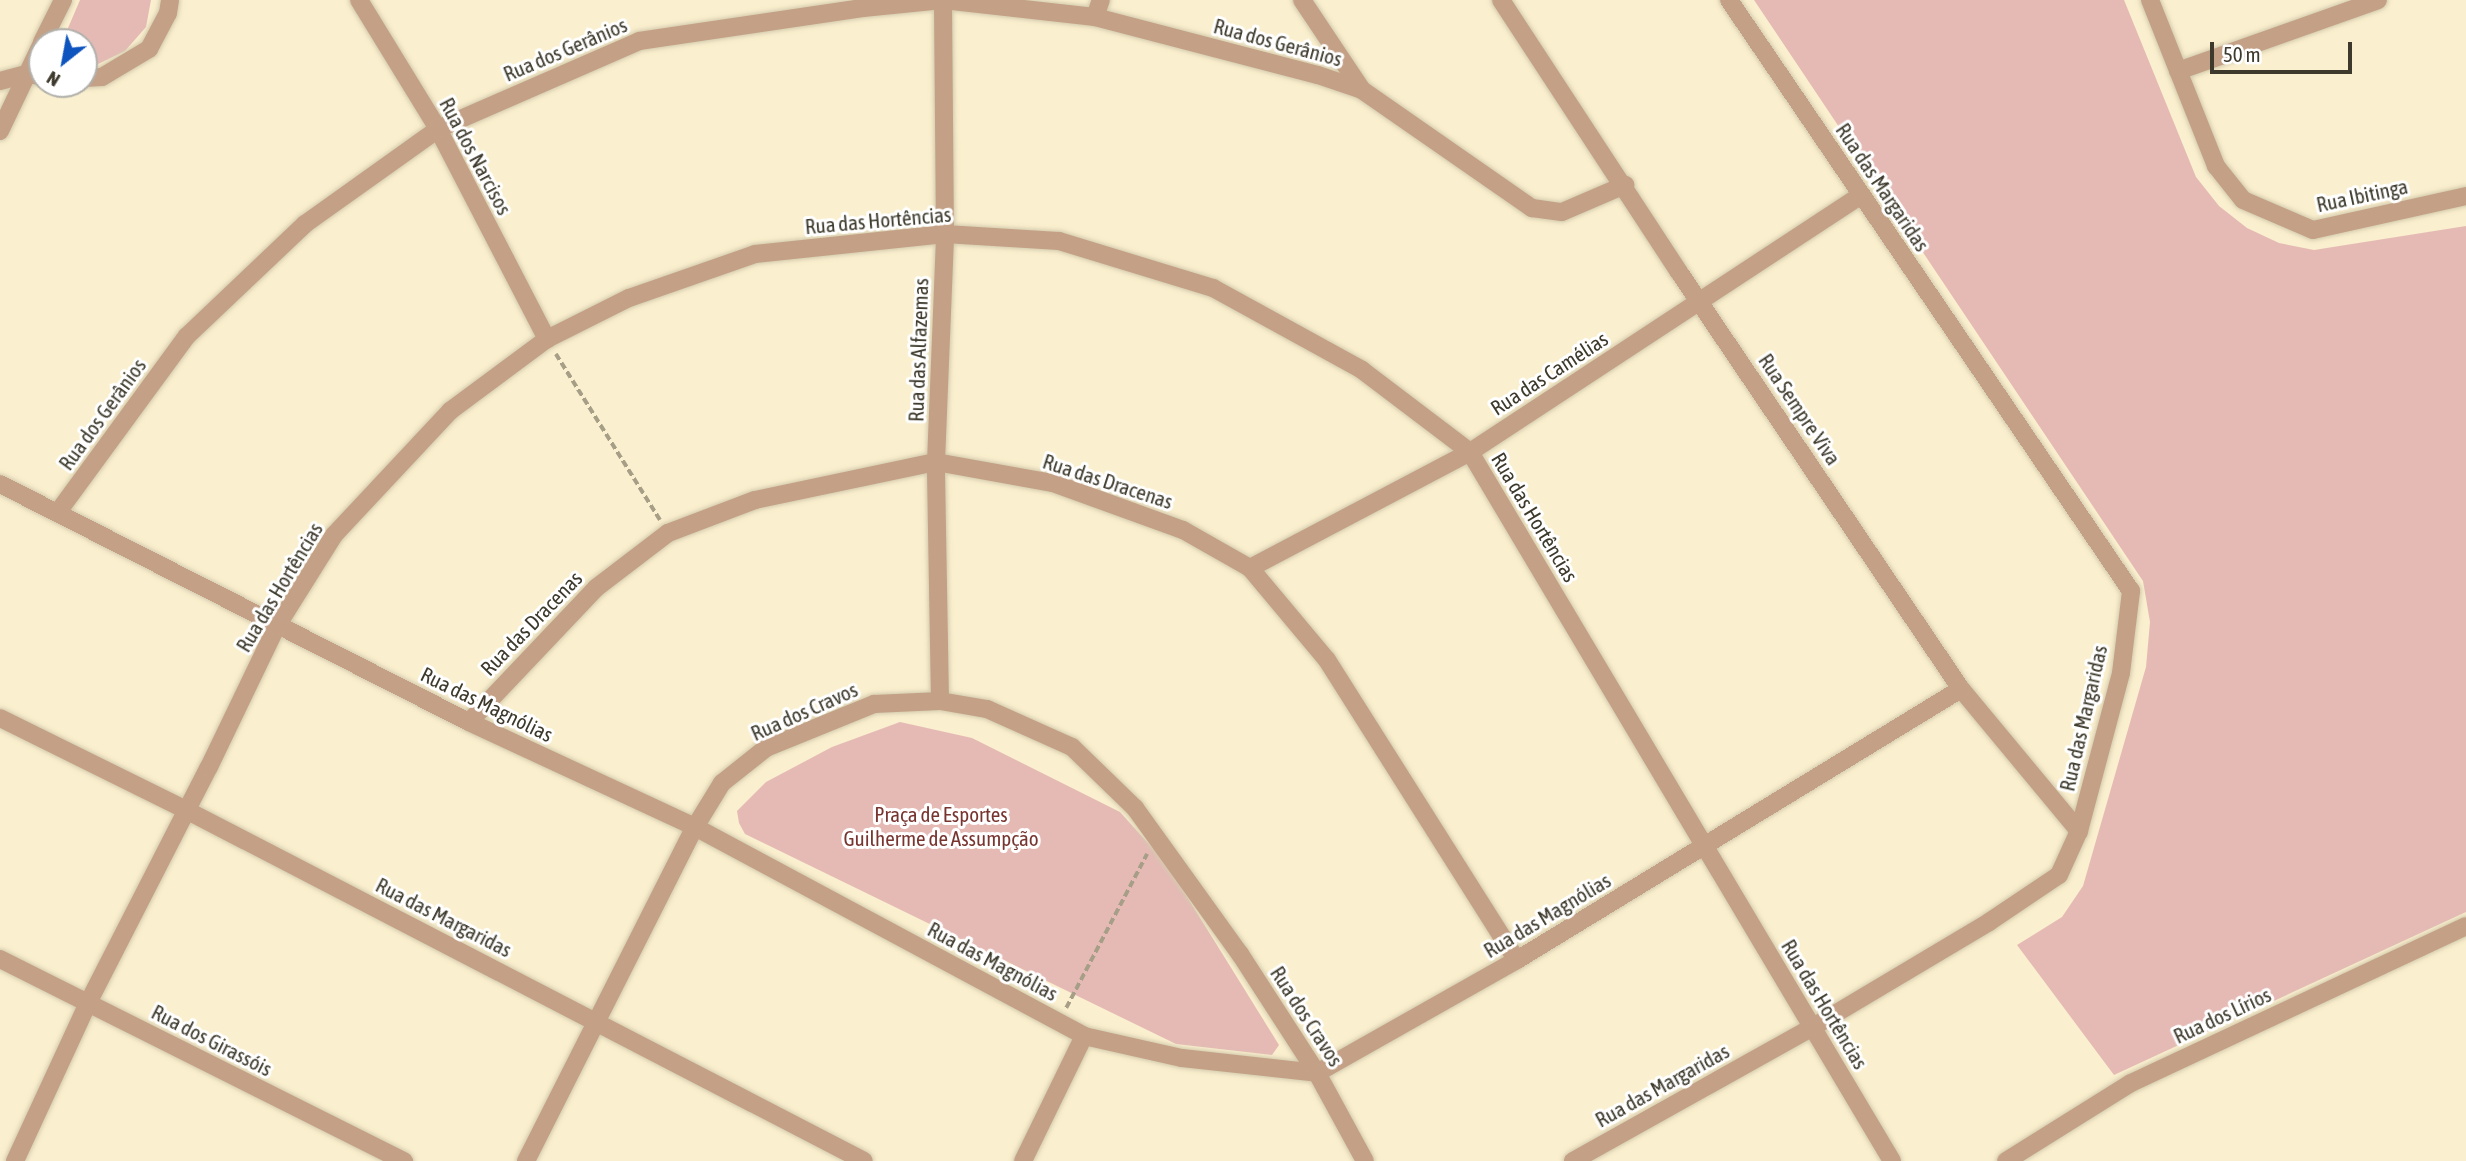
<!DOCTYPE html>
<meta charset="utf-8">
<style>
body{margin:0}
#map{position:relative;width:2466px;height:1161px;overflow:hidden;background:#faefce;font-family:"Asap Condensed",sans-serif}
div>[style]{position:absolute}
.green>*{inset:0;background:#e5bab5}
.path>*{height:3.5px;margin-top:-1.75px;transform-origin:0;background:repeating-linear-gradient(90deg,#a69e86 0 7px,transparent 0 10.5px)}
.roads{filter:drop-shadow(0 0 2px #d4cbae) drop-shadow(0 0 2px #d4cbae)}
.minor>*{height:18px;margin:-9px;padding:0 9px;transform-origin:9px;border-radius:9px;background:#c4a186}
span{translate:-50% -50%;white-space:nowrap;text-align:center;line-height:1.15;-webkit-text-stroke:6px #fff;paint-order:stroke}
.street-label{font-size:21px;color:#3d392c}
.park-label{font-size:21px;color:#783530}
.north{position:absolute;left:28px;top:28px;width:70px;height:70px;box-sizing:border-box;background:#fff;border:2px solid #b1b0ab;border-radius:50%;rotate:211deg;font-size:19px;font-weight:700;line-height:28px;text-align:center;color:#3d392c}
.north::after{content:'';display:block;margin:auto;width:24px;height:32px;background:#0d54bf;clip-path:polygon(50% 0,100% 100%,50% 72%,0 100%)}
.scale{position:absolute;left:2210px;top:42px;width:142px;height:32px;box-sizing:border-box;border:4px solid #3d392c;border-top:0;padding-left:9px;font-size:21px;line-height:24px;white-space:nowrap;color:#3d392c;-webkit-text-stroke:5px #fff;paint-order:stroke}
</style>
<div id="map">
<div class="green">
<div style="clip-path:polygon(80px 0,151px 0,146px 27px,125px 51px,94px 66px,84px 64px,84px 42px,62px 42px)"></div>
<div style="clip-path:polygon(1754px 0,2124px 0,2196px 177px,2219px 206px,2247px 228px,2279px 243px,2314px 250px,2466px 226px,2466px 912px,2114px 1075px,2017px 945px,2062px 917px,2083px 886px,2146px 667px,2150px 622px,2143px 581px)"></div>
<div style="clip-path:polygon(900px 722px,972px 738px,1120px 812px,1166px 863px,1279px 1045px,1272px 1055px,1176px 1044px,745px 834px,739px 823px,737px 811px,766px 782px,832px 747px)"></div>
</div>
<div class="path">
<div style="left:556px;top:354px;width:196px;rotate:57.9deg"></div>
<div style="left:1066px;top:1008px;width:174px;rotate:-62.3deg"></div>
</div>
<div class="roads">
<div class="minor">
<div style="left:359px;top:0;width:151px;rotate:58.5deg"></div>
<div style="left:438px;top:129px;width:237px;rotate:62.6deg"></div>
<div style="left:1302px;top:0;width:108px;rotate:56.3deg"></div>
<div style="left:1501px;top:0;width:325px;rotate:56.8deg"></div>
<div style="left:1679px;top:272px;width:503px;rotate:55.93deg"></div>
<div style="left:1961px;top:689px;width:185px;rotate:50.3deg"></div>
<div style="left:2150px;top:0;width:179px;rotate:68.3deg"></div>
<div style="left:2216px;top:166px;width:43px;rotate:51.5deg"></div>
<div style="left:2243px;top:200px;width:76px;rotate:23.2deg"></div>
<div style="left:2313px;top:230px;width:157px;rotate:-12.5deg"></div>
<div style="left:1095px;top:17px;width:18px;rotate:-71deg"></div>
<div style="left:42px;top:42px;width:47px;rotate:-63.4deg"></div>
<div style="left:2178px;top:71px;width:212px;rotate:-19.5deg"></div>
<div style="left:84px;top:78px;width:18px;rotate:-3deg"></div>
<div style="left:102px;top:77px;width:55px;rotate:-30.8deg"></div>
<div style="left:149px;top:49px;width:41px;rotate:-62.2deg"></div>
<div style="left:168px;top:13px;width:13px;rotate:-81deg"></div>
<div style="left:0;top:81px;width:28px;rotate:-15deg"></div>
<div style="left:27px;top:74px;width:15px;rotate:8deg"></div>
<div style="left:0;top:131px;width:98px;rotate:-64.5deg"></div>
<div style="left:0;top:484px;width:526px;rotate:26.91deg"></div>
<div style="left:469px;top:722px;width:249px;rotate:24.9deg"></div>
<div style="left:695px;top:827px;width:442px;rotate:28.2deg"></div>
<div style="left:1084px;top:1036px;width:100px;rotate:12.7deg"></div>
<div style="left:1182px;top:1058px;width:136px;rotate:6.3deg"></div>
<div style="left:1317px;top:1073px;width:230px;rotate:-29.5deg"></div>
<div style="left:1517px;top:960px;width:520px;rotate:-31.4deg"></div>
<div style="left:58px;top:512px;width:218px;rotate:-53.8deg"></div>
<div style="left:187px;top:336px;width:163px;rotate:-43.5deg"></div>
<div style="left:305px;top:224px;width:163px;rotate:-35.5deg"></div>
<div style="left:438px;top:129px;width:219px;rotate:-23.6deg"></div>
<div style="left:639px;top:41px;width:226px;rotate:-8.4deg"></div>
<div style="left:863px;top:8px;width:80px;rotate:-5.7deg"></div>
<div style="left:943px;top:0;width:153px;rotate:6.4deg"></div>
<div style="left:1095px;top:17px;width:230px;rotate:14.6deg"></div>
<div style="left:1318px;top:75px;width:46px;rotate:18.8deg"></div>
<div style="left:1362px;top:90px;width:207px;rotate:34.8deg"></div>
<div style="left:1532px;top:208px;width:30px;rotate:8deg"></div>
<div style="left:1562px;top:212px;width:69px;rotate:-23.2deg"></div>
<div style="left:1250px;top:568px;width:249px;rotate:-27.8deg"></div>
<div style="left:1470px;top:452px;width:468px;rotate:-33.3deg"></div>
<div style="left:940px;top:701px;width:239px;rotate:-91deg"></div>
<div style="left:936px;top:462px;width:228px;rotate:-87.7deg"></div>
<div style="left:945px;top:234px;width:234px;rotate:-90.5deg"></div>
<div style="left:0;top:718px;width:208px;rotate:26.3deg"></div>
<div style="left:186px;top:810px;width:763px;rotate:27.37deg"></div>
<div style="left:469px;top:722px;width:185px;rotate:-46.5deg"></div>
<div style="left:596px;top:588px;width:91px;rotate:-37.4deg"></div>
<div style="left:668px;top:533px;width:93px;rotate:-20.8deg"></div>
<div style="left:755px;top:500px;width:185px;rotate:-11.9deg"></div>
<div style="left:936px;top:462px;width:119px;rotate:10.2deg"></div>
<div style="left:1053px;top:483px;width:138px;rotate:19.9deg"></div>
<div style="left:1183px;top:530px;width:77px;rotate:29.6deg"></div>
<div style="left:1250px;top:568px;width:120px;rotate:50.1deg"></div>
<div style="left:1327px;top:660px;width:355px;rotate:57.7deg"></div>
<div style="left:0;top:959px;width:452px;rotate:26.6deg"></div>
<div style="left:15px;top:1161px;width:174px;rotate:-65.2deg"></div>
<div style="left:88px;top:1003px;width:265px;rotate:-62.9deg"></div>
<div style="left:209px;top:767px;width:157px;rotate:-64.3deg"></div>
<div style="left:277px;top:626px;width:107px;rotate:-57.9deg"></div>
<div style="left:334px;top:535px;width:170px;rotate:-46.9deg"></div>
<div style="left:450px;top:411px;width:121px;rotate:-36.6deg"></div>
<div style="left:547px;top:339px;width:92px;rotate:-26.6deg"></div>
<div style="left:629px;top:298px;width:133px;rotate:-19.2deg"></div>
<div style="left:755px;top:254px;width:191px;rotate:-6deg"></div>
<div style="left:945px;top:234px;width:114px;rotate:3.5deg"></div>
<div style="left:1059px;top:241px;width:161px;rotate:17deg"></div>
<div style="left:1213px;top:288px;width:170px;rotate:28.8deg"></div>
<div style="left:1362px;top:370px;width:136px;rotate:37.2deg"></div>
<div style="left:1470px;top:452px;width:825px;rotate:59.24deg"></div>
<div style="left:526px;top:1161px;width:374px;rotate:-63.2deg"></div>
<div style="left:695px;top:827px;width:52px;rotate:-58.5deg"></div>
<div style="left:722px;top:783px;width:56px;rotate:-38.5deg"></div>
<div style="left:766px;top:748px;width:117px;rotate:-22.2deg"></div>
<div style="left:874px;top:704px;width:66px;rotate:-2.6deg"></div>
<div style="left:940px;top:701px;width:48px;rotate:9.7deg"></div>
<div style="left:987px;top:709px;width:93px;rotate:24.1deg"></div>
<div style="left:1072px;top:747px;width:88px;rotate:44.1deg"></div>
<div style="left:1135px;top:808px;width:180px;rotate:54.3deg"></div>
<div style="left:1240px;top:954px;width:142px;rotate:57.1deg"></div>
<div style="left:1317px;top:1073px;width:100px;rotate:61.4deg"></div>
<div style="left:1023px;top:1161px;width:139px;rotate:-64deg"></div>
<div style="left:1573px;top:1161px;width:275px;rotate:-29.2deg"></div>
<div style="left:1813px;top:1027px;width:205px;rotate:-30.8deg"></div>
<div style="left:1989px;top:922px;width:84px;rotate:-33.9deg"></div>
<div style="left:2059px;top:875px;width:48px;rotate:-65.6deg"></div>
<div style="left:2079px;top:831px;width:163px;rotate:-75.1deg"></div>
<div style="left:2121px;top:673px;width:83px;rotate:-83deg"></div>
<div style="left:2131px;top:591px;width:715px;rotate:-124.22deg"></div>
<div style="left:2006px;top:1161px;width:147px;rotate:-32deg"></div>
<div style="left:2131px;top:1083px;width:370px;rotate:-25.1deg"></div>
</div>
</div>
<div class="street-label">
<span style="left:1278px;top:42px;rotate:15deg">Rua dos Gerânios</span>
<span style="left:565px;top:49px;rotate:-23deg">Rua dos Gerânios</span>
<span style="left:476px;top:156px;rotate:62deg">Rua dos Narcisos</span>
<span style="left:1883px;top:187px;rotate:56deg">Rua das Margaridas</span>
<span style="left:2362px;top:195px;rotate:-12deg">Rua Ibitinga</span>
<span style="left:878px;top:220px;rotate:-5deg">Rua das Hortências</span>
<span style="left:918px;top:350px;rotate:-88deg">Rua das Alfazemas</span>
<span style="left:1549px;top:373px;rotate:-33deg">Rua das Camélias</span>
<span style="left:1800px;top:409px;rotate:56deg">Rua Sempre Viva</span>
<span style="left:102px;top:414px;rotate:-54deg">Rua dos Gerânios</span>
<span style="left:1108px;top:481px;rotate:18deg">Rua das Dracenas</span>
<span style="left:1535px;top:517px;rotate:59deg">Rua das Hortências</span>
<span style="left:279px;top:587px;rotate:-59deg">Rua das Hortências</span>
<span style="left:531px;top:623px;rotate:-46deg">Rua das Dracenas</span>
<span style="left:487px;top:704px;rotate:26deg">Rua das Magnólias</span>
<span style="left:804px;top:711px;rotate:-24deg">Rua dos Cravos</span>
<span style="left:2083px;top:718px;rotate:-77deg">Rua das Margaridas</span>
<span style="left:1547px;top:915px;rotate:-31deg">Rua das Magnólias</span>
<span style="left:444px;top:917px;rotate:27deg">Rua das Margaridas</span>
<span style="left:993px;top:961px;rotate:28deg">Rua das Magnólias</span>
<span style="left:1825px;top:1004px;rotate:59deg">Rua das Hortências</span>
<span style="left:2222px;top:1015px;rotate:-25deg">Rua dos Lírios</span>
<span style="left:1307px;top:1016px;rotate:57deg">Rua dos Cravos</span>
<span style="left:212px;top:1040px;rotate:27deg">Rua dos Girassóis</span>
<span style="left:1662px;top:1085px;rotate:-29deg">Rua das Margaridas</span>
</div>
<div class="park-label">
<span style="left:941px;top:826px">Praça de Esportes<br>Guilherme de Assumpção</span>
</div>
<div class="north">N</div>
<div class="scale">50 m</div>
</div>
